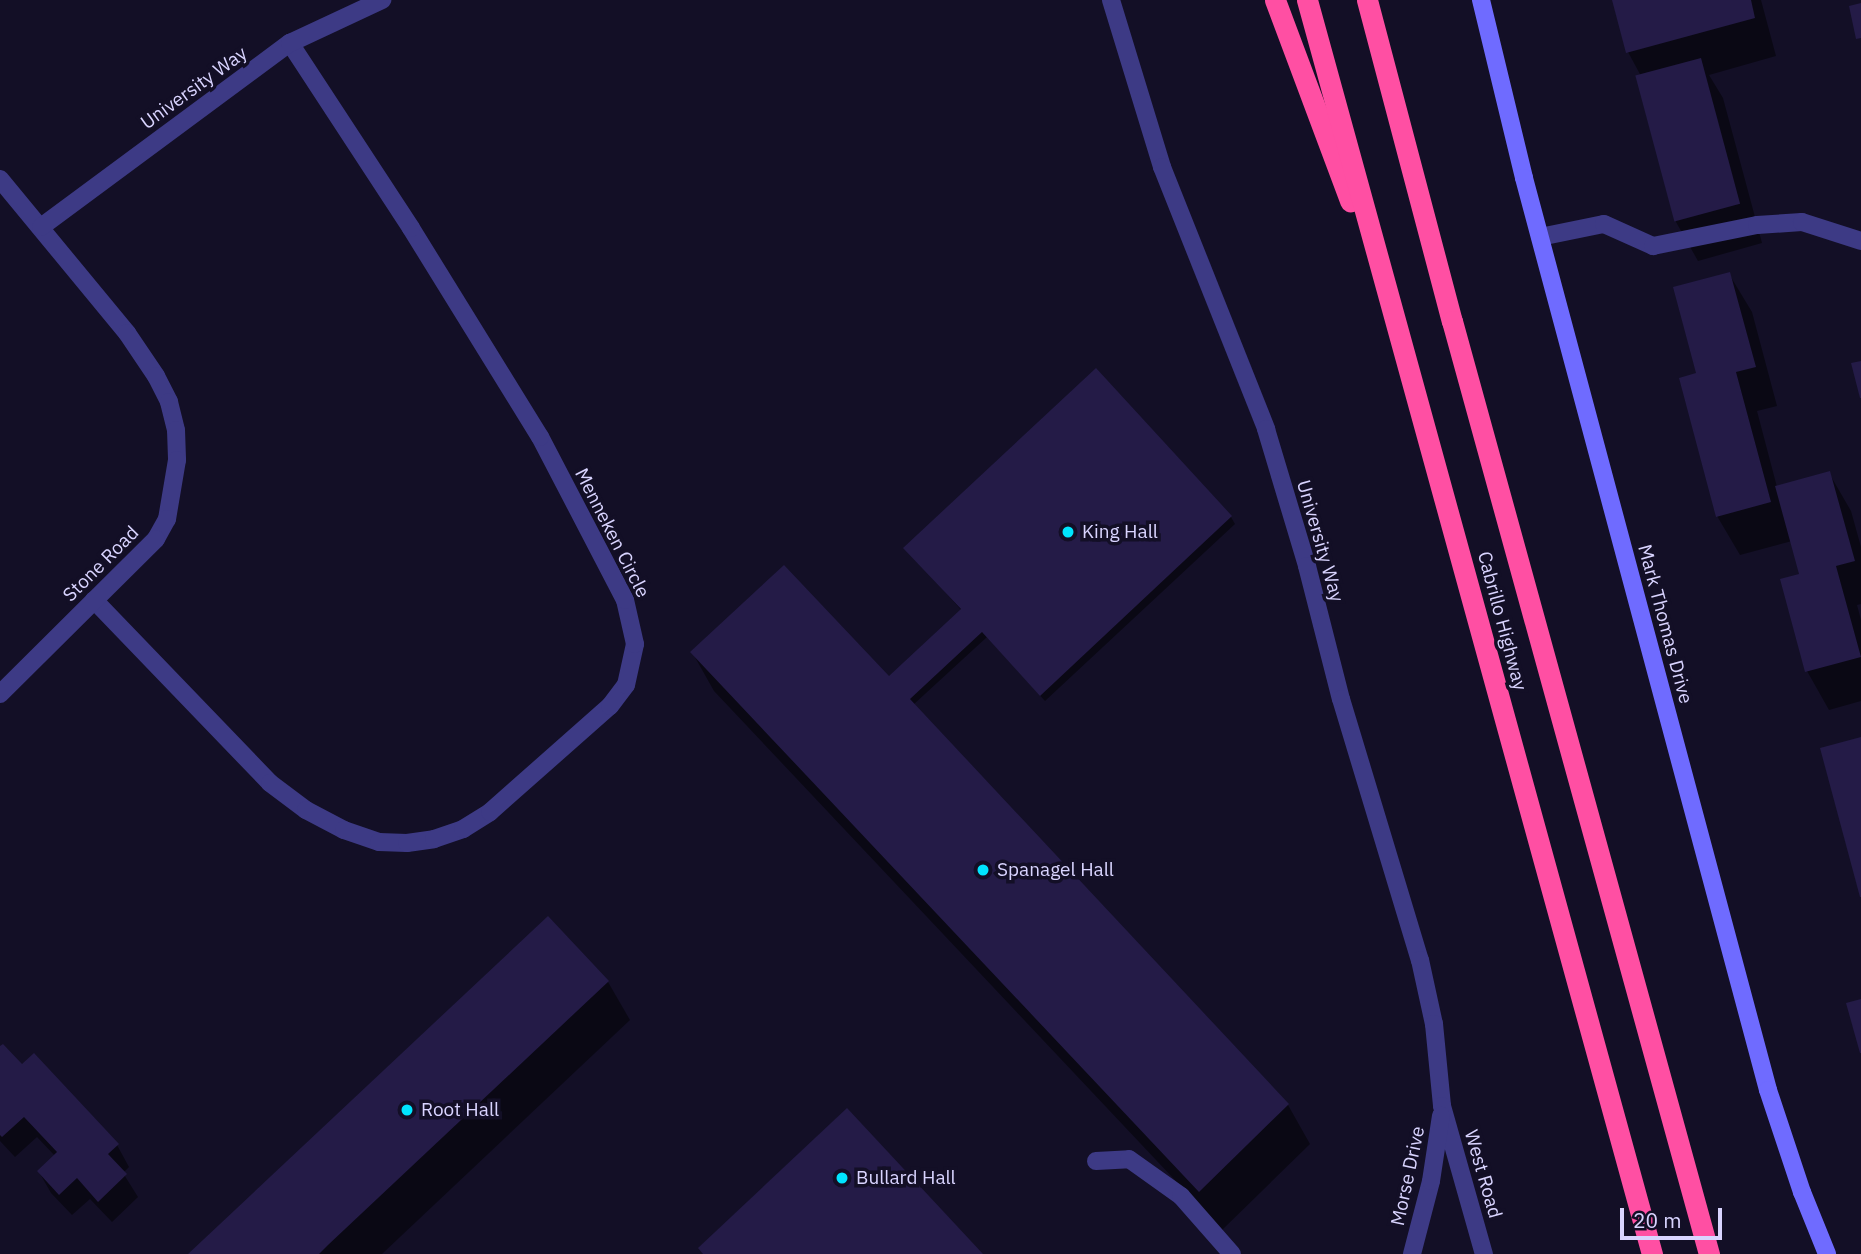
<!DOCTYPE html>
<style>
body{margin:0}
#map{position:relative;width:1861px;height:1254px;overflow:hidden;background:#130f26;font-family:"IBM Plex Sans",sans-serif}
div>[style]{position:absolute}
.shadow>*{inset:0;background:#0007}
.building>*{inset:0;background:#241b47;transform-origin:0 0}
.lane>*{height:18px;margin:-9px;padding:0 9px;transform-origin:9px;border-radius:9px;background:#3d3a85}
.street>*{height:18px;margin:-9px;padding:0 9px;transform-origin:9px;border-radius:9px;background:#3d3a85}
.secondary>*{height:18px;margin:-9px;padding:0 9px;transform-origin:9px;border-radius:9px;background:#6f6bff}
.highway>*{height:21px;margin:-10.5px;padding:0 10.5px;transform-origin:10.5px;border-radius:10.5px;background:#ff4fa3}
.dots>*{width:19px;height:19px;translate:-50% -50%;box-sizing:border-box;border:4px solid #130f26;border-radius:50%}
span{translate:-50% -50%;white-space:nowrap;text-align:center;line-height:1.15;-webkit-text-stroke:7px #130f26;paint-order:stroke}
.street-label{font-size:19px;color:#d9d4ff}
.poi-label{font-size:19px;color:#d9d4ff}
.left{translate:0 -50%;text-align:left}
.scale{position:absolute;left:1620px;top:1208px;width:102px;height:32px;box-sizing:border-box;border:4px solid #d9d4ff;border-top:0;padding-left:9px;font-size:21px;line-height:24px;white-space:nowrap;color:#d9d4ff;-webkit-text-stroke:5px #130f26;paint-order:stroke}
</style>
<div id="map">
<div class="shadow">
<div style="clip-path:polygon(1614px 0,1761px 0,1776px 56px,1709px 75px,1723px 98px,1762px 243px,1698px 261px,1676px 222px,1641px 76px,1628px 52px)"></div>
<div style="clip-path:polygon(1729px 274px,1752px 312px,1777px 406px,1757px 411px,1777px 487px,1829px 473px,1851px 511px,1861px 547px,1861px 604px,1857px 605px,1861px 620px,1861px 701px,1829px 710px,1807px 671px,1801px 575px,1792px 541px,1740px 555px,1717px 516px,1698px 375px)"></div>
<div style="clip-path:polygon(1231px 517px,1235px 524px,1045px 701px,987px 637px,913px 705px,1288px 1105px,1310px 1144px,1222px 1230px,714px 691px,692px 652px,896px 687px,962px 611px,906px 548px)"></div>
<div style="clip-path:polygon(608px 982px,630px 1020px,382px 1254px,190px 1254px)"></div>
<div style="clip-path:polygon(0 1049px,117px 1145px,129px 1167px,123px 1173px,138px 1197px,112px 1222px,90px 1199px,72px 1215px,51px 1193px,39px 1172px,55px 1156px,37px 1137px,15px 1157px,0 1141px)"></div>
</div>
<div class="building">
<div style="clip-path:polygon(1612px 0,1751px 0,1755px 18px,1626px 53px)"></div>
<div style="clip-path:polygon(1861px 3px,1861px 38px,1856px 39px,1849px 6px)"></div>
<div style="left:1701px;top:58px;width:151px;height:68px;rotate:75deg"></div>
<div style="clip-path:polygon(1730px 272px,1756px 367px,1736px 372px,1771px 502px,1716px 517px,1679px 378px,1696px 373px,1673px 287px)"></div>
<div style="clip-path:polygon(1861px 361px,1861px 398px,1860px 398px,1851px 363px)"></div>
<div style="clip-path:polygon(1096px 368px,1232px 516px,1040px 696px,982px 632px,910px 699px,1289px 1104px,1199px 1192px,690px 652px,784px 565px,889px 676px,961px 609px,903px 548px)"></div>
<div style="clip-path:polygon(1830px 471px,1855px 561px,1836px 566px,1861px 657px,1805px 672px,1780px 579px,1799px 574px,1775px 486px)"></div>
<div style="clip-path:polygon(1861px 737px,1861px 897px,1860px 897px,1820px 748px)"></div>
<div style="clip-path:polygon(548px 916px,609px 981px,328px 1245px,319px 1254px,188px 1254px)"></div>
<div style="clip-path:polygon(1861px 999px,1861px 1053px,1860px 1053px,1846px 1003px)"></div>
<div style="clip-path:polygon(3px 1044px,22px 1064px,34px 1053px,119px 1144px,108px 1154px,127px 1174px,98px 1202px,77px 1178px,59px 1195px,37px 1171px,57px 1152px,24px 1117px,2px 1137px,0 1135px,0 1046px)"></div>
<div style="clip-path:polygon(847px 1108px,983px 1254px,703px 1254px,698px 1248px)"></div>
</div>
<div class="lane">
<div style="left:94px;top:600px;width:254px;rotate:46.1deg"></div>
<div style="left:270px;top:783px;width:45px;rotate:36.9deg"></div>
<div style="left:306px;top:810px;width:43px;rotate:27.8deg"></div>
<div style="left:344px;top:830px;width:37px;rotate:19deg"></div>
<div style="left:379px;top:842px;width:28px;rotate:2deg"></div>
<div style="left:407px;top:843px;width:27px;rotate:-8deg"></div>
<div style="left:434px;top:839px;width:31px;rotate:-19deg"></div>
<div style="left:463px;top:829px;width:32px;rotate:-32deg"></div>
<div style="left:490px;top:812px;width:160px;rotate:-41.5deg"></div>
<div style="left:610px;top:706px;width:26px;rotate:-53deg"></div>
<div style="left:626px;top:685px;width:42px;rotate:-77.6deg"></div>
<div style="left:635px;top:644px;width:45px;rotate:-102.8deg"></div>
<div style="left:625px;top:600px;width:184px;rotate:-117.5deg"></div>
<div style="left:540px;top:437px;width:246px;rotate:-121.7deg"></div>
<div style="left:411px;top:228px;width:221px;rotate:-123.2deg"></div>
<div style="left:1096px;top:1161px;width:33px;rotate:-3deg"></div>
<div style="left:1129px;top:1159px;width:64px;rotate:35.4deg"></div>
<div style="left:1181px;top:1196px;width:77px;rotate:48.7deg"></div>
</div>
<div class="street">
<div style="left:1111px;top:0;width:175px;rotate:73deg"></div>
<div style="left:1162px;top:167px;width:282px;rotate:68.3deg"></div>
<div style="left:1266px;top:429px;width:143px;rotate:73.3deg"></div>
<div style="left:1307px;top:566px;width:137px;rotate:75.7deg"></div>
<div style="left:1341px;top:699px;width:273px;rotate:73.2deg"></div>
<div style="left:1420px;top:960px;width:66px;rotate:77.7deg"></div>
<div style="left:1434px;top:1024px;width:82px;rotate:84.4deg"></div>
<div style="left:1442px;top:1106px;width:154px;rotate:74.2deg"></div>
<div style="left:0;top:179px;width:200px;rotate:50.5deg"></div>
<div style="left:127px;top:333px;width:52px;rotate:56deg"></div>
<div style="left:156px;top:376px;width:29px;rotate:63deg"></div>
<div style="left:169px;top:402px;width:29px;rotate:76deg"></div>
<div style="left:176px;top:430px;width:30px;rotate:88deg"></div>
<div style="left:177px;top:460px;width:60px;rotate:99.6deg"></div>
<div style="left:167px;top:519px;width:23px;rotate:119deg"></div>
<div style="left:156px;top:539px;width:220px;rotate:135.2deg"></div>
<div style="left:41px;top:227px;width:310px;rotate:-36.5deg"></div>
<div style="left:290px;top:43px;width:102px;rotate:-25.1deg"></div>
<div style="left:1540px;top:237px;width:65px;rotate:-11.5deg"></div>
<div style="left:1604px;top:224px;width:54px;rotate:24.2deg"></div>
<div style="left:1653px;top:246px;width:106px;rotate:-11.4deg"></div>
<div style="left:1757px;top:225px;width:45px;rotate:-3.8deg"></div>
<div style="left:1802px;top:222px;width:62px;rotate:17.9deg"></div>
<div style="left:1412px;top:1254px;width:75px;rotate:-75.4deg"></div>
<div style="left:1431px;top:1181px;width:66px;rotate:-81.3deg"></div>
</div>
<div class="secondary">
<div style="left:1481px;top:0;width:183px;rotate:76.4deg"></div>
<div style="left:1524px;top:178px;width:944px;rotate:75.02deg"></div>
<div style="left:1768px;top:1090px;width:108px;rotate:71.6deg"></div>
<div style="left:1802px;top:1192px;width:67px;rotate:68deg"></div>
</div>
<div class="highway">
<div style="left:1275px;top:0;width:215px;rotate:69.5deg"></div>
<div style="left:1307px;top:0;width:1301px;rotate:74.62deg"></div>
<div style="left:1367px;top:0;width:332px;rotate:75.2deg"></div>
<div style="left:1452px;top:321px;width:968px;rotate:74.6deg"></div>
</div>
<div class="dots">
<div style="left:1068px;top:532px;background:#00e5ff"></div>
<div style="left:983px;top:870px;background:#00e5ff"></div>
<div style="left:407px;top:1110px;background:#00e5ff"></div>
<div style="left:842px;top:1178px;background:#00e5ff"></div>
</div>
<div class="street-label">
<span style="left:194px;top:88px;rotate:-36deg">University Way</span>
<span style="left:612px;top:533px;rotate:63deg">Menneken Circle</span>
<span style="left:1320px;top:541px;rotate:74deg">University Way</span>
<span style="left:101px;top:564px;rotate:-45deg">Stone Road</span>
<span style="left:1502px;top:621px;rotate:75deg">Cabrillo Highway</span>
<span style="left:1665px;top:624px;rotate:75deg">Mark Thomas Drive</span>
<span style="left:1483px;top:1174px;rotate:74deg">West Road</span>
<span style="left:1408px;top:1176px;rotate:-78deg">Morse Drive</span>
</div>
<div class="poi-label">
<span class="left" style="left:1082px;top:532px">King Hall</span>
<span class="left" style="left:997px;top:870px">Spanagel Hall</span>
<span class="left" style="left:421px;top:1110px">Root Hall</span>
<span class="left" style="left:856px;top:1178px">Bullard Hall</span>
</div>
<div class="scale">20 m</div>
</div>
